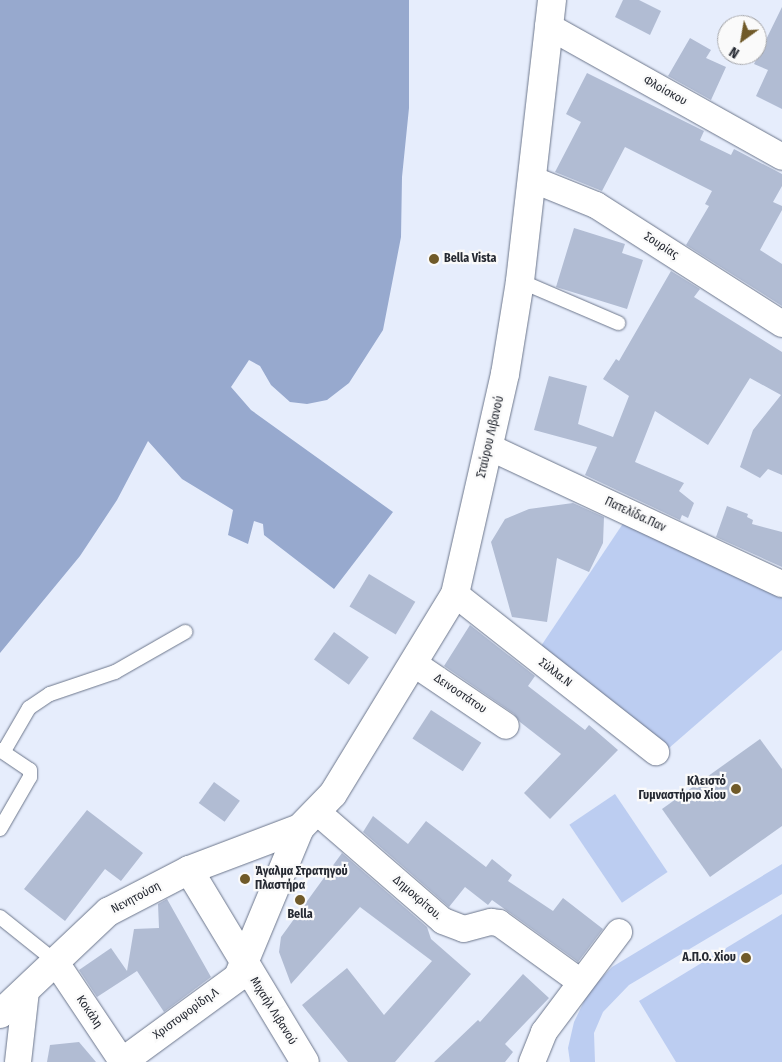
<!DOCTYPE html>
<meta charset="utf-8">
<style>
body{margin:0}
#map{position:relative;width:782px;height:1062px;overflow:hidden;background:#e6edfc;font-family:"Fira Sans Condensed",sans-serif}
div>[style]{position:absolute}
.green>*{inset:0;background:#bccdf1;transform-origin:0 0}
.water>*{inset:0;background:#97a9ce}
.building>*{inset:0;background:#b1bcd3;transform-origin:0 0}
.roads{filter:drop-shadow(0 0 1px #6c768b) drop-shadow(0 0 1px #6c768b)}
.lane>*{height:14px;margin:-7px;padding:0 7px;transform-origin:7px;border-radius:7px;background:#fff}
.street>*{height:26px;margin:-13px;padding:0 13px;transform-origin:13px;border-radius:13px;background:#fff}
.secondary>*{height:28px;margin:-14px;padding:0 14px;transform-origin:14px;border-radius:14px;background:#fff}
.dots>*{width:14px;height:14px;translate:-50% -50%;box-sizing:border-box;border:2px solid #fafafa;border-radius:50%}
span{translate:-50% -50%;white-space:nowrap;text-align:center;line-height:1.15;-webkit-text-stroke:4.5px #fafafa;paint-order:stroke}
.street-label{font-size:12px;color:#252932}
.poi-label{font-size:12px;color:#252932;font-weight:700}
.left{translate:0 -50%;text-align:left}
.right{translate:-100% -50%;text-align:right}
.north{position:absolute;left:717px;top:15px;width:50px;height:50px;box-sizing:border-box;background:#fafafa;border:1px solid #a5a6aa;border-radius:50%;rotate:212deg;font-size:14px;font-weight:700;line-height:20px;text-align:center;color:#252932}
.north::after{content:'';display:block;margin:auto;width:18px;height:22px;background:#705a29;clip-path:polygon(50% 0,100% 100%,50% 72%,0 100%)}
</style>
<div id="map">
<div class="green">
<div style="clip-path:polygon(624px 522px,782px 595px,782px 650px,669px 748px,541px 646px)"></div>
<div style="left:615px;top:794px;width:94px;height:55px;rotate:56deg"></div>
<div style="clip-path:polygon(782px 864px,782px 894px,629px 985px,603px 1012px,594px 1033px,595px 1062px,570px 1062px,568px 1048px,574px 1022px,589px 991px,612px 967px)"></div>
<div style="clip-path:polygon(782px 914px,782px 1062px,676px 1062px,639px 1001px)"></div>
</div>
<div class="water">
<div style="clip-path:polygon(0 0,409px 0,409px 108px,402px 177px,401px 237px,383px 330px,349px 383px,327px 400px,307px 404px,290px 402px,271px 385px,260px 366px,249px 360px,231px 387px,251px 410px,393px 512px,334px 589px,264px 535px,263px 524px,254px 521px,248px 544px,228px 535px,233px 510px,182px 479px,148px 441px,117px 500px,80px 556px,0 653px)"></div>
</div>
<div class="building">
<div style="clip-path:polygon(623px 0,639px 0,661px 11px,650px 35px,615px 17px)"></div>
<div style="clip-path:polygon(782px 7px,782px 109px,756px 96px,768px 70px,754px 64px)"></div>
<div style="clip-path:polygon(690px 38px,711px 50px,706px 58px,726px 67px,711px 100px,668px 76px)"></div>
<div style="clip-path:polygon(587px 73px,704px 131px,700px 140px,731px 155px,734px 149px,782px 174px,782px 186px,773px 202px,782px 206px,782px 210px,760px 250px,782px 264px,782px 306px,686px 245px,709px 206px,705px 204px,712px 191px,625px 147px,602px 191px,555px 172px,581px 122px,566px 114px)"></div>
<div style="clip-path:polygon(574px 228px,625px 244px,622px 253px,643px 260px,627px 309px,556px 287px)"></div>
<div style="clip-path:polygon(671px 271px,700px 289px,694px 297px,782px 352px,782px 475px,768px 469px,760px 478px,740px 467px,753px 430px,781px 395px,750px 378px,708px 445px,655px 411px,635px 462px,684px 483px,679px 491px,694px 503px,688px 518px,682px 515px,680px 520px,585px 475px,597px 447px,534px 430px,549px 376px,587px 386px,578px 424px,613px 437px,629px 396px,603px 379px,616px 359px,619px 361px)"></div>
<div style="clip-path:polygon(573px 503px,604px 517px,603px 543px,589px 572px,557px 558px,547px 622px,512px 617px,491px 542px,505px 519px,529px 509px)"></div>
<div style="clip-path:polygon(727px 506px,748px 514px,747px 517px,753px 520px,752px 524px,782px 532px,782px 567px,716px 537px)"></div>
<div style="left:369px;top:574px;width:54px;height:38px;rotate:31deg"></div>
<div style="clip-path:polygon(470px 625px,535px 676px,528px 686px,585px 730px,589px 725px,618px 750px,550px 819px,524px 793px,561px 754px,520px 722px,514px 714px,444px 666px)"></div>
<div style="left:334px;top:632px;width:43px;height:34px;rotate:36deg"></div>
<div style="left:431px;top:710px;width:60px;height:34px;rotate:33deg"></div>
<div style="clip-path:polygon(760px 739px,782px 769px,782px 826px,710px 877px,662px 809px)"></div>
<div style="left:214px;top:782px;width:32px;height:26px;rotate:36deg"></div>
<div style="clip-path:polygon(87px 810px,143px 853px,121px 881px,105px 869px,65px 921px,24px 889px)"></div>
<div style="clip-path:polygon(373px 816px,408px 844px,426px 821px,486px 867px,492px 859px,512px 875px,508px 881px,553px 911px,563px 898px,603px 929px,578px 962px,492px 900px,488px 905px,465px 887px,449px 907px,363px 832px)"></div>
<div style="clip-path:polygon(342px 853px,427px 927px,431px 939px,471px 974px,395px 1062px,348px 1062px,302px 1005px,347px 968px,384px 1015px,432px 961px,360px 907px,291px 984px,279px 952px,281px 937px)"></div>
<div style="clip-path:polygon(167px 899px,211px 977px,164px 1012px,137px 971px,97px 997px,79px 970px,111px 948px,127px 971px,134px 929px,159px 928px,158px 904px)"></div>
<div style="clip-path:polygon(523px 974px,549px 998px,505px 1044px,513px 1052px,505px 1062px,434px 1062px,478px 1020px,480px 1022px)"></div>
<div style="clip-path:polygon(79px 1042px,96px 1062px,47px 1062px,50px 1045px)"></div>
</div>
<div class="roads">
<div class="lane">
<div style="left:520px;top:281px;width:107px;rotate:23.2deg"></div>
<div style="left:0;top:750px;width:36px;rotate:34deg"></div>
<div style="left:30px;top:770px;width:7px;rotate:90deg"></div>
<div style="left:30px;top:777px;width:60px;rotate:120deg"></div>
<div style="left:4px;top:751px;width:50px;rotate:-59.8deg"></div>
<div style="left:29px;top:708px;width:25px;rotate:-34deg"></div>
<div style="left:50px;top:694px;width:69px;rotate:-18.7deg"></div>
<div style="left:115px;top:672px;width:81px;rotate:-29.7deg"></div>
<div style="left:0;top:917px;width:70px;rotate:38.7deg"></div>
</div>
<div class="street">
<div style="left:548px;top:26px;width:268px;rotate:29.2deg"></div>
<div style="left:534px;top:180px;width:67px;rotate:22deg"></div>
<div style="left:596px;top:205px;width:221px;rotate:32.6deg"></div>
<div style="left:489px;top:447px;width:323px;rotate:25.1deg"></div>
<div style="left:455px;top:594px;width:256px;rotate:38.2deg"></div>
<div style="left:413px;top:663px;width:112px;rotate:34.1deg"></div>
<div style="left:316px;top:811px;width:168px;rotate:40.9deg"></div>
<div style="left:443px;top:921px;width:22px;rotate:21deg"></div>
<div style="left:464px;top:929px;width:28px;rotate:-15deg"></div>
<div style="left:491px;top:922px;width:8px;rotate:7deg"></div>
<div style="left:499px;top:923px;width:99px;rotate:35.9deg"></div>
<div style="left:55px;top:961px;width:120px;rotate:56.2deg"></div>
<div style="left:18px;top:1062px;width:71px;rotate:-83.6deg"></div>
<div style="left:532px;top:1062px;width:32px;rotate:-68deg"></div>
<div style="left:544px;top:1032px;width:125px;rotate:-53.1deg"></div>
</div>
<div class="secondary">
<div style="left:189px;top:870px;width:224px;rotate:58.9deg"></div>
<div style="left:0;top:1014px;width:149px;rotate:-43.4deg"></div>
<div style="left:108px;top:912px;width:91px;rotate:-27.4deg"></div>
<div style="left:189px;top:870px;width:119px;rotate:-20.7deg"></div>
<div style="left:122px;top:1062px;width:144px;rotate:-36.2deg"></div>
<div style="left:238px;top:977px;width:161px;rotate:-67.4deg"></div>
<div style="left:300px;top:828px;width:47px;rotate:-45.9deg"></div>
<div style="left:333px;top:794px;width:234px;rotate:-58.6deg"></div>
<div style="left:455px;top:594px;width:226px;rotate:-77.2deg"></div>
<div style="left:505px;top:374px;width:94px;rotate:-80.8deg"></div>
<div style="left:520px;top:281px;width:283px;rotate:-83.5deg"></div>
</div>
</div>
<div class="dots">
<div style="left:434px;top:259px;background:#705a29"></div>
<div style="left:736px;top:789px;background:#705a29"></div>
<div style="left:245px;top:879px;background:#705a29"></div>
<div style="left:300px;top:900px;background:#705a29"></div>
<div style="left:746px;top:958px;background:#705a29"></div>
</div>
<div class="street-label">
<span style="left:665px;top:91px;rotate:29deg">Φλοίσκου</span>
<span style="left:661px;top:246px;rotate:33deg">Σουρίας</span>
<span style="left:491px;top:437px;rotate:-77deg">Σταύρου Λιβανού</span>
<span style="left:635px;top:515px;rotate:25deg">Πατελίδα.Παν</span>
<span style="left:555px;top:673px;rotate:38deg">Σύλλα.Ν</span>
<span style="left:460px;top:694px;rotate:34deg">Δεινοστάτου</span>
<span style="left:136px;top:898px;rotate:-28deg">Νενητούση</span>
<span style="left:417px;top:898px;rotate:41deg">Δημοκρίτου.</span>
<span style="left:273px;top:1011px;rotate:58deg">Μιχαήλ Λιβανού</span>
<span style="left:89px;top:1012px;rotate:56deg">Κοκάλη</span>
<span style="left:186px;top:1014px;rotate:-36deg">Χριστοφορίδη.Λ</span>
</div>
<div class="poi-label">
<span class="left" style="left:444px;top:259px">Bella Vista</span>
<span class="right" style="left:726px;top:789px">Κλειστό<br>Γυμναστήριο Χίου</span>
<span class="left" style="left:255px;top:879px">Άγαλμα Στρατηγού<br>Πλαστήρα</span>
<span style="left:300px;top:915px">Bella</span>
<span class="right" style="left:736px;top:958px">Α.Π.Ο. Χίου</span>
</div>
<div class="north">N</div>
</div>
